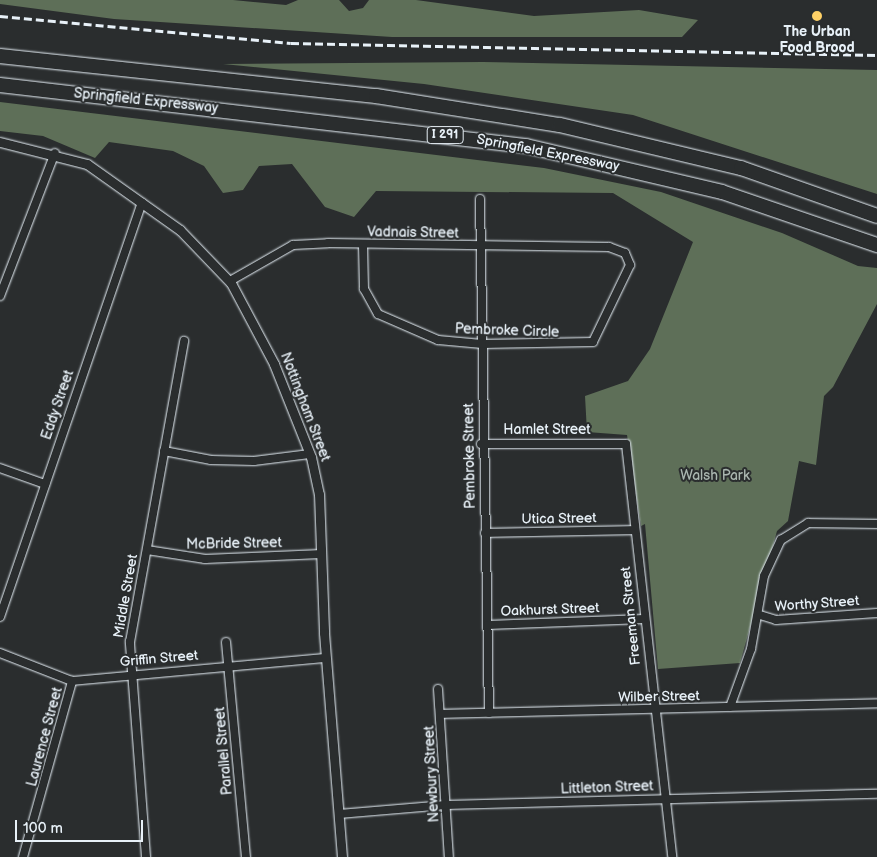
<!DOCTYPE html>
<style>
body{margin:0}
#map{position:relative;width:877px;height:857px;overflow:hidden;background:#2a2d2e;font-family:"Balsamiq Sans",sans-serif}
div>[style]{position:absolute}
.green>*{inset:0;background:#5e6f58}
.roads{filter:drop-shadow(0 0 1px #e8f1f8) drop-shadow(0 0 1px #e8f1f8)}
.minor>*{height:8px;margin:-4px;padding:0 4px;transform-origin:4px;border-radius:4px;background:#2a2d2e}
.tertiary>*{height:9px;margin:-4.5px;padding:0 4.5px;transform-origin:4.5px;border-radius:4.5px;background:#2a2d2e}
.motorway>*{height:14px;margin:-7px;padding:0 7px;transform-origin:7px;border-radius:7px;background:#2a2d2e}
.rail>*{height:2.5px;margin-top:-1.25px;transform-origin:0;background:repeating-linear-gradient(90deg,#e8f1f8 0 8px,transparent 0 12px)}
.dots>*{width:14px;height:14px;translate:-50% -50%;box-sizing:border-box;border:2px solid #2a2d2e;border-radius:50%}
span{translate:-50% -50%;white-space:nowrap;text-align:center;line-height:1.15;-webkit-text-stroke:4px #2a2d2e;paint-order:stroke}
.shield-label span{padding:1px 4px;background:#2a2d2e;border:1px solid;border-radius:4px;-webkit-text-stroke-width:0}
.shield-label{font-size:12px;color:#e8f1f8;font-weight:700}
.poi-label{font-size:14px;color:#e8f1f8;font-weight:700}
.street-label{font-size:14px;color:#e8f1f8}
.park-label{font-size:14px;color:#aab6b0}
.scale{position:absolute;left:15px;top:820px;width:128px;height:22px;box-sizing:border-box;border:2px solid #e8f1f8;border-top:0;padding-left:6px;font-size:15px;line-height:18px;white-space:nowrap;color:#e8f1f8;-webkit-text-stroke:4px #2a2d2e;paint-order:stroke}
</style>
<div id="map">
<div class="green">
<div style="clip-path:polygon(0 0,233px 0,286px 5px,298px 0,339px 0,349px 11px,363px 8px,369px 0,416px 0,534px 16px,639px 10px,698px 20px,682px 37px,392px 37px,114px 19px,0 4px)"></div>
<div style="clip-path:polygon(483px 62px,877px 70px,877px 194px,633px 115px,424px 84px,223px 64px)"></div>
<div style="clip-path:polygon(0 102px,544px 168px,661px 192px,782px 233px,858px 266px,877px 268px,877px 304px,833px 387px,824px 396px,816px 465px,799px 461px,788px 521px,777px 531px,740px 663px,658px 669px,645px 524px,641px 526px,627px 435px,587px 432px,585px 396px,628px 381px,650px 349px,693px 242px,613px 193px,376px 191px,354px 217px,325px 207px,292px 164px,259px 166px,243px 190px,223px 193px,204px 166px,173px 151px,109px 142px,95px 158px,43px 136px,0 131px)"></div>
</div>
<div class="roads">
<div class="minor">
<div style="left:480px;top:199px;width:514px;rotate:89deg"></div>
<div style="left:230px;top:281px;width:73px;rotate:-29.7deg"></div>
<div style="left:293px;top:245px;width:35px;rotate:-3deg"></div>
<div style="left:328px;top:243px;width:281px;rotate:0.8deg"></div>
<div style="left:609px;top:247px;width:17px;rotate:21deg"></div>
<div style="left:625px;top:253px;width:13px;rotate:67deg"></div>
<div style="left:630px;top:265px;width:85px;rotate:115.7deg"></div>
<div style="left:593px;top:342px;width:111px;rotate:179deg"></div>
<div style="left:482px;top:344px;width:44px;rotate:-174.8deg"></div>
<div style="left:438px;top:340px;width:65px;rotate:-156.6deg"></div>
<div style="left:378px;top:314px;width:29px;rotate:-119deg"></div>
<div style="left:364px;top:289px;width:45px;rotate:-91.3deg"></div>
<div style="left:0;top:296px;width:153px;rotate:-69deg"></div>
<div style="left:481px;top:444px;width:145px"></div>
<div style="left:626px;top:444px;width:416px;rotate:83.6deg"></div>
<div style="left:164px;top:451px;width:48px;rotate:10.8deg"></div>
<div style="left:211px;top:460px;width:43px;rotate:1.3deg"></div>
<div style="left:254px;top:461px;width:56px;rotate:-7.1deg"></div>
<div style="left:0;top:468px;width:48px;rotate:19.6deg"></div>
<div style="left:485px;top:533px;width:150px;rotate:-1.1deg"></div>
<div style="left:147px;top:550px;width:59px;rotate:8.8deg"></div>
<div style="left:205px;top:559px;width:117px;rotate:-2.4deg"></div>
<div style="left:760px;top:615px;width:17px;rotate:17deg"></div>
<div style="left:776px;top:620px;width:101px;rotate:-4deg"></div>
<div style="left:0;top:617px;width:438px;rotate:-71.1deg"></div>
<div style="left:488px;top:625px;width:156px;rotate:-2.2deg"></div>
<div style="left:226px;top:642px;width:216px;rotate:84.7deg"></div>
<div style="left:0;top:653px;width:77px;rotate:21.3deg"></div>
<div style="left:72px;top:681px;width:255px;rotate:-5.2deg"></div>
<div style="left:438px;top:689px;width:168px;rotate:86.3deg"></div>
<div style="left:730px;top:707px;width:62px;rotate:-70.1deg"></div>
<div style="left:751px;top:649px;width:74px;rotate:-79.9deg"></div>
<div style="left:764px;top:576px;width:40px;rotate:-65deg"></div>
<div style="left:781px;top:540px;width:32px;rotate:-32deg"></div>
<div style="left:808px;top:523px;width:69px;rotate:0.8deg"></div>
<div style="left:441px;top:714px;width:436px;rotate:-1.4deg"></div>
<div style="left:339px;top:814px;width:107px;rotate:-4.8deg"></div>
<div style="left:446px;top:805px;width:431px;rotate:-1.5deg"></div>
<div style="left:23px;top:857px;width:183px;rotate:-74.4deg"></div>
<div style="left:146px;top:857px;width:216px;rotate:-94.3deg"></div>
<div style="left:130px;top:642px;width:306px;rotate:-79.8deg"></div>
</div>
<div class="tertiary">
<div style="left:0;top:142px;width:90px;rotate:14.2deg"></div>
<div style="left:87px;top:164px;width:114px;rotate:35.4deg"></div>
<div style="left:180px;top:230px;width:74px;rotate:46.1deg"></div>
<div style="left:231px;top:283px;width:92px;rotate:62deg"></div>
<div style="left:274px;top:364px;width:100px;rotate:68.3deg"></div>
<div style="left:311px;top:457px;width:38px;rotate:78deg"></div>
<div style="left:319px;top:494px;width:139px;rotate:87.9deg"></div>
<div style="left:324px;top:633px;width:225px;rotate:85.4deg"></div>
</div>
<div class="motorway">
<div style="left:0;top:56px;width:378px;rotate:6.1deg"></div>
<div style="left:376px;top:96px;width:186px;rotate:9deg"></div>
<div style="left:560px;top:125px;width:186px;rotate:13.4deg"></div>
<div style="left:741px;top:168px;width:144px;rotate:19.4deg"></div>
<div style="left:0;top:85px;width:530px;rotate:6.62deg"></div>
<div style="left:526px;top:146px;width:201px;rotate:13.2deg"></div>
<div style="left:722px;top:192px;width:164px;rotate:18.9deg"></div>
</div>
</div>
<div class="rail">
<div style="left:0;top:16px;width:292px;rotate:5.3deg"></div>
<div style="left:291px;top:43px;width:586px;rotate:1.17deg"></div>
</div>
<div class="dots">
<div style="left:817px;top:16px;background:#ffd166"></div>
</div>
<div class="shield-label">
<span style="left:445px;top:135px">I 291</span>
</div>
<div class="poi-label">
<span style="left:817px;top:40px">The Urban<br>Food Brood</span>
</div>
<div class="street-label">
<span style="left:146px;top:101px;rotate:6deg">Springfield Expressway</span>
<span style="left:548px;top:153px;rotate:11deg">Springfield Expressway</span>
<span style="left:413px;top:233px;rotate:1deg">Vadnais Street</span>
<span style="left:507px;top:331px;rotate:2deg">Pembroke Circle</span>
<span style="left:58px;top:405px;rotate:-71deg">Eddy Street</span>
<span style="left:305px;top:407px;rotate:69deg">Nottingham Street</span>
<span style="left:547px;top:430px">Hamlet Street</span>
<span style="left:470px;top:456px;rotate:-91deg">Pembroke Street</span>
<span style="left:559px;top:519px;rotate:-1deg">Utica Street</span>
<span style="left:234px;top:544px;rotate:-1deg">McBride Street</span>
<span style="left:126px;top:596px;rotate:-80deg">Middle Street</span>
<span style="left:817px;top:604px;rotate:-4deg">Worthy Street</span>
<span style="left:550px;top:610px;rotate:-2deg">Oakhurst Street</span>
<span style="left:631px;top:616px;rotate:-96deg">Freeman Street</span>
<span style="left:159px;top:659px;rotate:-5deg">Griffin Street</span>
<span style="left:659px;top:697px;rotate:-1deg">Wilber Street</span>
<span style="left:45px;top:737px;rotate:-75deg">Laurence Street</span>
<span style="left:224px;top:751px;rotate:-95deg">Parallel Street</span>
<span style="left:432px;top:774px;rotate:-93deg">Newbury Street</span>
<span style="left:607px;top:788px;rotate:-2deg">Littleton Street</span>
</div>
<div class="park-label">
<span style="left:715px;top:476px">Walsh Park</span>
</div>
<div class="scale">100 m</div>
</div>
